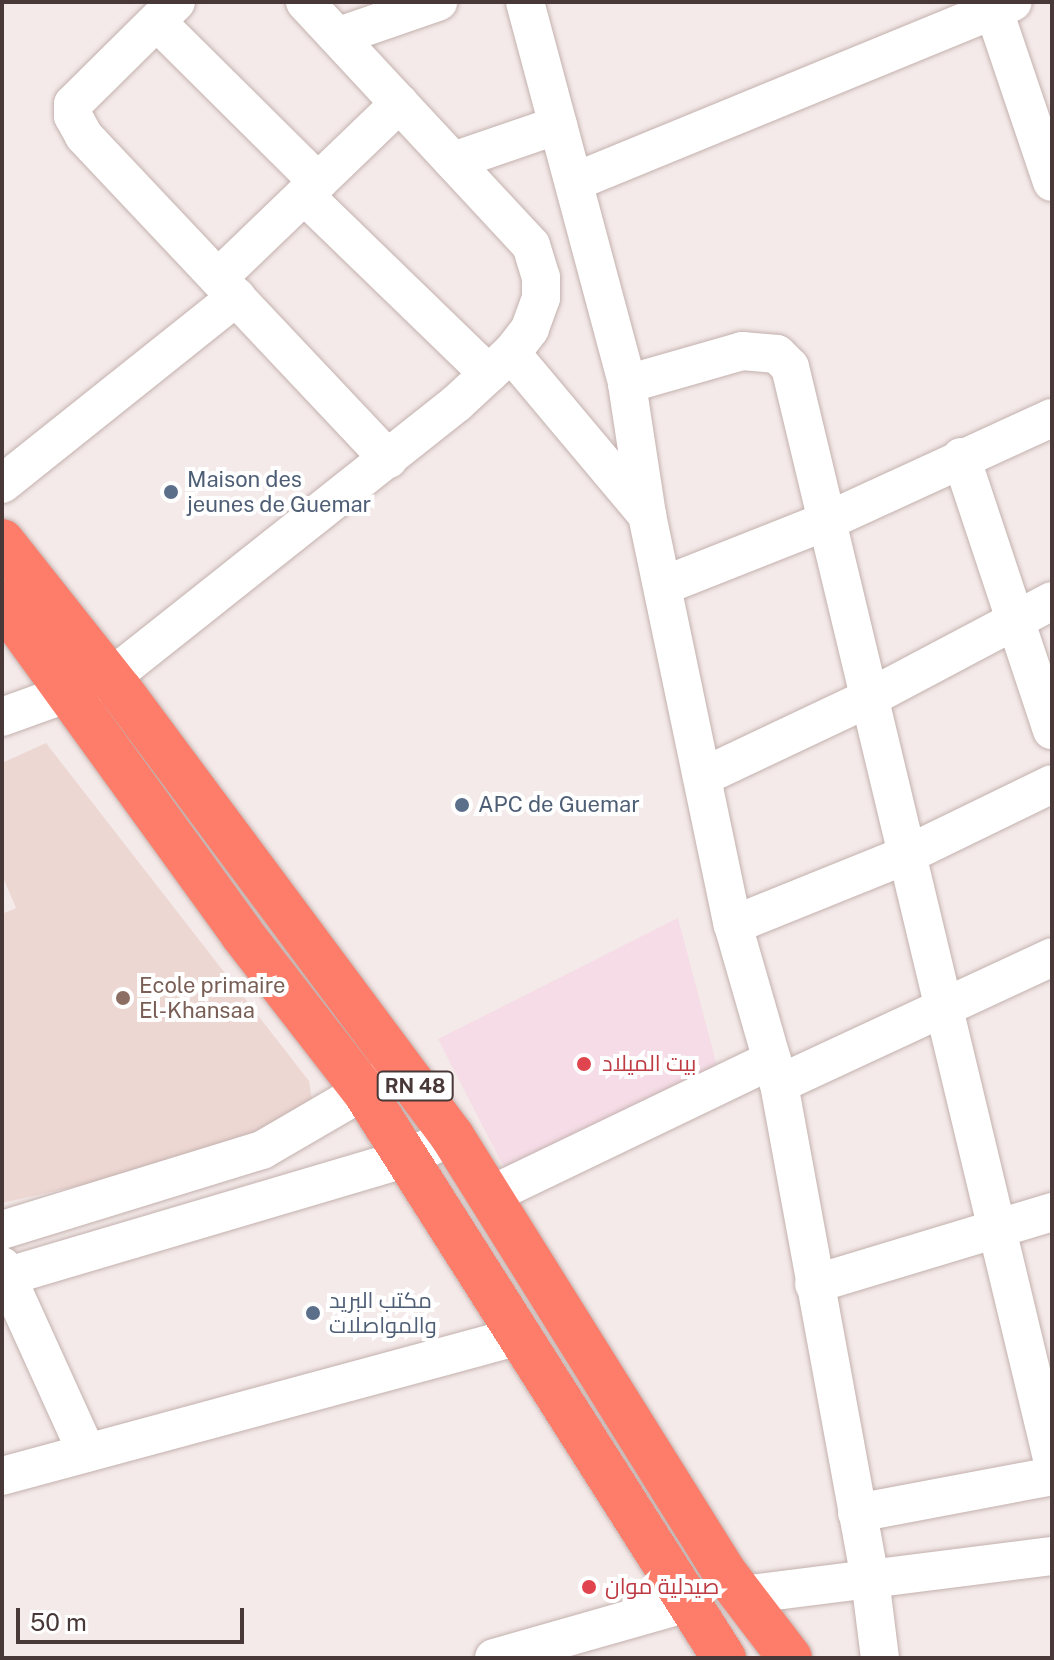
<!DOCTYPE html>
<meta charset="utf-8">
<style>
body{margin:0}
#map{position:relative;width:1054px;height:1660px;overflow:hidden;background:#f4eae9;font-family:"Public Sans",Cairo,sans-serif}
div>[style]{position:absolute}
.education>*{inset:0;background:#edd7d3}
.medical>*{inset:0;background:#f5dce6}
.roads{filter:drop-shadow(0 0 2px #c3b1ae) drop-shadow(0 0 2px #c3b1ae)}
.minor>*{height:38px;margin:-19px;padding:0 19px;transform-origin:19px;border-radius:19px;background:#fff}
.highway>*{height:44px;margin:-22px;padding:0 22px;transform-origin:22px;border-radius:22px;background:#fd7d6a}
.dots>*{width:22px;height:22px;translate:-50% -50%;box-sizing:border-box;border:4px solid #fff;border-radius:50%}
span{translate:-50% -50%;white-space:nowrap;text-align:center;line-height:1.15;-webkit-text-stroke:8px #fff;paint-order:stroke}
.shield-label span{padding:2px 6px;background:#fff;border:2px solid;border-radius:6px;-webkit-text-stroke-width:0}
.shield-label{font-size:20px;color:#483837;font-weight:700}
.service-label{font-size:22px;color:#4e5e75}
.left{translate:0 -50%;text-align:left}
.education-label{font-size:22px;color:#785e54}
.health-label{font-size:22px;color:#be3a42}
.frame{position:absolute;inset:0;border:4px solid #483837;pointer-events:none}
.scale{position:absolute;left:16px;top:1608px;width:228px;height:36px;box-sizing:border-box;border:4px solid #483837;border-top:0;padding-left:10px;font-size:24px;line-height:28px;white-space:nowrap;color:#483837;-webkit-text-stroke:6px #fff;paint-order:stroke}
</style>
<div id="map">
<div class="education">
<div style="clip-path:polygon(46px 743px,309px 1081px,314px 1113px,271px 1143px,2px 1203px,2px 914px,16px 908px,2px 875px,2px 763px)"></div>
</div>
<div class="medical">
<div style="clip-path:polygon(678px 918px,723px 1089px,514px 1187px,438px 1039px)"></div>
</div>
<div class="roads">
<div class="minor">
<div style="left:176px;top:2px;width:145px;rotate:135.3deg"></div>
<div style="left:73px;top:104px;width:12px;rotate:90deg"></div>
<div style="left:73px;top:116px;width:23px;rotate:61deg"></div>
<div style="left:84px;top:136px;width:444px;rotate:46.7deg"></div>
<div style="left:305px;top:2px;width:332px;rotate:47.1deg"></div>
<div style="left:531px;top:245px;width:34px;rotate:73deg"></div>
<div style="left:541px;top:277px;width:21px;rotate:90deg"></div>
<div style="left:541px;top:298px;width:33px;rotate:110deg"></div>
<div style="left:530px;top:329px;width:31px;rotate:128deg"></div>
<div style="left:511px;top:353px;width:212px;rotate:50deg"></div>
<div style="left:525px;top:2px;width:395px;rotate:75deg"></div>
<div style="left:627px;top:384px;width:133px;rotate:81.3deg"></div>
<div style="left:647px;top:515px;width:419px;rotate:78.2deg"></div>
<div style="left:733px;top:925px;width:166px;rotate:73.9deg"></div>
<div style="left:779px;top:1084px;width:503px;rotate:79.58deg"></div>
<div style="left:870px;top:1579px;width:80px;rotate:82.8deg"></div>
<div style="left:991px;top:2px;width:190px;rotate:71.3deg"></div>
<div style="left:157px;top:22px;width:227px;rotate:44.8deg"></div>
<div style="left:339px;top:36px;width:105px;rotate:-19deg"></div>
<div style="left:453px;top:161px;width:111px;rotate:-18.9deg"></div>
<div style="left:574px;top:182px;width:474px;rotate:-22.3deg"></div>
<div style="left:304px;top:195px;width:257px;rotate:44.1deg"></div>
<div style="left:218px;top:278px;width:252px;rotate:-43.9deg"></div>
<div style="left:627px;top:384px;width:120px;rotate:-16deg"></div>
<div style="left:742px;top:351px;width:35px;rotate:5deg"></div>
<div style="left:777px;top:354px;width:18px;rotate:45deg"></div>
<div style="left:790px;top:367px;width:1122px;rotate:76.5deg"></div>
<div style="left:961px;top:457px;width:288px;rotate:71.6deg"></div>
<div style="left:2px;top:484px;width:300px;rotate:-38.6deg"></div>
<div style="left:665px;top:585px;width:176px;rotate:-21.6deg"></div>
<div style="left:829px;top:520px;width:245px;rotate:-24.6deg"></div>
<div style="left:2px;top:717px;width:115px;rotate:-19.9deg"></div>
<div style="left:110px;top:678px;width:443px;rotate:-38.4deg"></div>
<div style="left:457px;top:403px;width:74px;rotate:-42.8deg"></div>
<div style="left:702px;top:777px;width:183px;rotate:-25.3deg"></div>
<div style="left:867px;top:699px;width:209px;rotate:-27.9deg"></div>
<div style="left:733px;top:925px;width:187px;rotate:-22deg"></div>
<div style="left:906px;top:855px;width:162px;rotate:-25.9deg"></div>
<div style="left:779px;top:1084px;width:301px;rotate:-24.9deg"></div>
<div style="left:489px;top:1196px;width:314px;rotate:-25.7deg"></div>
<div style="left:2px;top:1230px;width:272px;rotate:-17.1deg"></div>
<div style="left:262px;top:1150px;width:147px;rotate:-30.2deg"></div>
<div style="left:2px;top:1266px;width:205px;rotate:65.6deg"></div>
<div style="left:2px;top:1278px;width:423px;rotate:-16.5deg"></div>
<div style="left:408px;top:1158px;width:49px;rotate:-26.6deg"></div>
<div style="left:814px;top:1284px;width:249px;rotate:-16.8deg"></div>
<div style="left:2px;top:1476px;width:536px;rotate:-15.15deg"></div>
<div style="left:857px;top:1513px;width:198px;rotate:-10.7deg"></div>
<div style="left:743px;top:1595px;width:311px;rotate:-7.2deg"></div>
<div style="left:494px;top:1658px;width:201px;rotate:-15.9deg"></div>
</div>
<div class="highway">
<div style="left:2px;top:541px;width:191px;rotate:51.6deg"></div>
<div style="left:121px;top:691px;width:555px;rotate:53.36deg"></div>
<div style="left:452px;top:1136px;width:515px;rotate:58.01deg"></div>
<div style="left:725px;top:1573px;width:107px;rotate:52.6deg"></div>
<div style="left:2px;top:602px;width:410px;rotate:54.1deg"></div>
<div style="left:242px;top:934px;width:199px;rotate:52.2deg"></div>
<div style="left:364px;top:1091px;width:672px;rotate:57.59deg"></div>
</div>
</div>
<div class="dots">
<div style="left:171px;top:492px;background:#5c6f8a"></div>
<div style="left:462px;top:805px;background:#5c6f8a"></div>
<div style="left:123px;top:998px;background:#8d6e63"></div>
<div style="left:584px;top:1064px;background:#e0444e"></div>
<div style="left:313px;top:1313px;background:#5c6f8a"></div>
<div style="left:589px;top:1587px;background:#e0444e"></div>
</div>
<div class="shield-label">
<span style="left:415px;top:1086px">RN 48</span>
</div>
<div class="service-label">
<span class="left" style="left:187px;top:492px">Maison des<br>jeunes de Guemar</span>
<span class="left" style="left:478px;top:805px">APC de Guemar</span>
<span class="left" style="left:329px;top:1313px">مكتب البريد<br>والمواصلات</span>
</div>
<div class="education-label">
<span class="left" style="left:139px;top:998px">Ecole primaire<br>El-Khansaa</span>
</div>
<div class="health-label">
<span class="left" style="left:602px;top:1064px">بيت الميلاد</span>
<span class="left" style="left:605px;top:1587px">صيدلية موان</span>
</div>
<div class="frame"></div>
<div class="scale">50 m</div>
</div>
